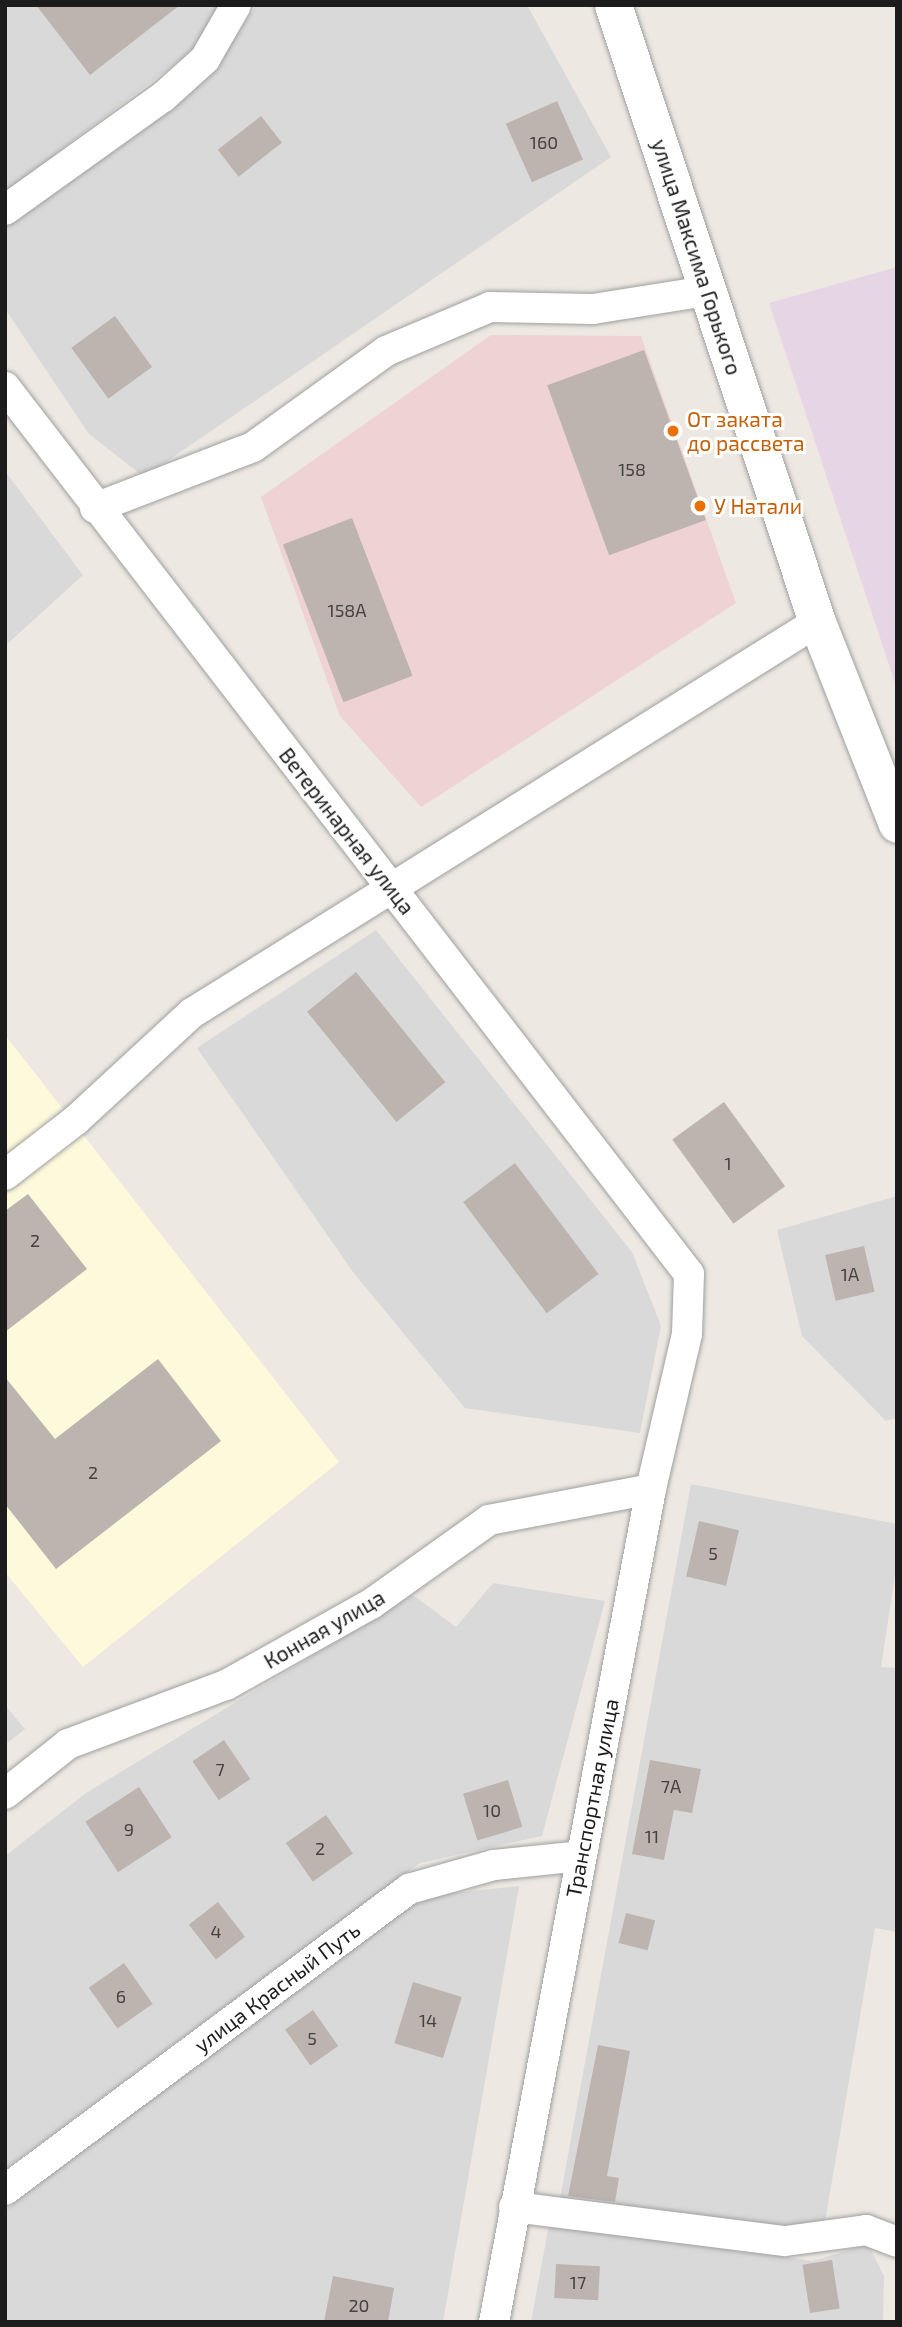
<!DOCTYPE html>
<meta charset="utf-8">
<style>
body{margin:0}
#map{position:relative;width:902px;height:2327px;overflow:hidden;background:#ede9e2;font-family:"Exo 2",sans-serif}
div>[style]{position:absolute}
.residential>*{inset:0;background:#dad9d9}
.commercial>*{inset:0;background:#eed2d4}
.industrial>*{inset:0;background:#e6d5e5}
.education>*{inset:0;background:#fdfadc}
.building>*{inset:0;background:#bdb4af;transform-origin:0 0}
.roads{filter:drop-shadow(0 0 2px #a0a0a0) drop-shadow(0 0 2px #a0a0a0)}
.minor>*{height:30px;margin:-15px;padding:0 15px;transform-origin:15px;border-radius:15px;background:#fff}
.tertiary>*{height:37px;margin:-18.5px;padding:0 18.5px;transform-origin:18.5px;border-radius:18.5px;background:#fff}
.dots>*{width:19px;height:19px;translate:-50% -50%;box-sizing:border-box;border:4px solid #fff;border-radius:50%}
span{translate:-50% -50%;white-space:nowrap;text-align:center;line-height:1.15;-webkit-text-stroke:6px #fff;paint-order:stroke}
.number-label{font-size:18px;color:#444241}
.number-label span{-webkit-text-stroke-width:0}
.street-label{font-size:21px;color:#1c1c1c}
.food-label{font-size:21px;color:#c56008}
.left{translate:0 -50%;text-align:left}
.frame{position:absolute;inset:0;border:7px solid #1c1c1c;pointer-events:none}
</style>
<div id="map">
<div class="residential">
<div style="clip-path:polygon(5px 5px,225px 5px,204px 42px,5px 192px)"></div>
<div style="clip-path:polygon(257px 5px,527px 5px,611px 157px,144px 477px,89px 434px,5px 309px,5px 221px,203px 81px)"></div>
<div style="clip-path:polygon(5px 471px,83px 575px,5px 646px)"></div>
<div style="clip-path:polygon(376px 930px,632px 1252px,661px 1326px,640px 1433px,465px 1408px,353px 1272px,197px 1048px)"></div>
<div style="clip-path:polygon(897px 1196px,897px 1418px,886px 1421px,802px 1336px,777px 1230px)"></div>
<div style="clip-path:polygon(691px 1484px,897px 1524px,897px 1562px,881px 1667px,897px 1668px,897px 1932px,875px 1928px,824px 2228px,788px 2232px,559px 2204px)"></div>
<div style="clip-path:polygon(493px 1583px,605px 1601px,542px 1836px,420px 1863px,5px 2169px,5px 1856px,86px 1793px,413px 1595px,456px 1627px)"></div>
<div style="clip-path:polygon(5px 1705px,25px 1729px,5px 1745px)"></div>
<div style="clip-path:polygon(519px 1886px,443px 2322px,5px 2322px,5px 2210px,415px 1897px)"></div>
<div style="clip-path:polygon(549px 2224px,813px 2261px,868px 2244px,884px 2276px,883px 2322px,531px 2322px)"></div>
</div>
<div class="commercial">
<div style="clip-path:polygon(491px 335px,641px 336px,736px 603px,421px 807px,340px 716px,261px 497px)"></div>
</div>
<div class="industrial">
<div style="clip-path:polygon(897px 267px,897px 689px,769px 303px)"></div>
</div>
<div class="education">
<div style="clip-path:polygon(5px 1035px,339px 1462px,83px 1667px,5px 1572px)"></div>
</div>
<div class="building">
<div style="clip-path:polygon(36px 5px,180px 5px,90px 75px)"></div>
<div style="left:557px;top:101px;width:64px;height:56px;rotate:66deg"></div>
<div style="left:261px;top:116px;width:34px;height:55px;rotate:52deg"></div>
<div style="left:115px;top:316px;width:63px;height:54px;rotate:54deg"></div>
<div style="left:644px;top:350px;width:181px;height:103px;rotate:70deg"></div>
<div style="left:352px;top:518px;width:169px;height:74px;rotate:69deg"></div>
<div style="left:356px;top:972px;width:142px;height:63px;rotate:51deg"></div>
<div style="left:724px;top:1102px;width:104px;height:64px;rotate:54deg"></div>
<div style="left:515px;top:1163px;width:139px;height:65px;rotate:53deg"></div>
<div style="clip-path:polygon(28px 1194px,87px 1269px,5px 1332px,5px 1211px)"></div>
<div style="left:864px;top:1246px;width:47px;height:40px;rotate:77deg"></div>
<div style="clip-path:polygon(158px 1359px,221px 1441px,56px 1569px,5px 1504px,5px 1377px,55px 1439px)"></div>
<div style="left:699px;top:1521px;width:41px;height:57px;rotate:13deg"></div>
<div style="left:224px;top:1740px;width:47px;height:38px;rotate:56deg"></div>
<div style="clip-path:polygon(650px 1760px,701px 1769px,692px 1813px,674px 1810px,664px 1860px,632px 1854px)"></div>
<div style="left:508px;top:1780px;width:49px;height:47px;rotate:73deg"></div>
<div style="left:139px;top:1787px;width:60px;height:64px;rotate:57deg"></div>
<div style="left:326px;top:1815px;width:47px;height:49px;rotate:55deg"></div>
<div style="left:218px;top:1902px;width:44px;height:37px;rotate:52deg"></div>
<div style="left:626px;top:1913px;width:30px;height:31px;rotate:14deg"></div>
<div style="left:124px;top:1963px;width:50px;height:43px;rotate:55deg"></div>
<div style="left:413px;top:1982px;width:51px;height:64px;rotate:17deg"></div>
<div style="left:313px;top:2010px;width:44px;height:34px;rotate:55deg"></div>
<div style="clip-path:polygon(598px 2045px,630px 2051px,607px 2176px,619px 2178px,615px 2202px,568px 2196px)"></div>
<div style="left:832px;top:2260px;width:49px;height:30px;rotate:81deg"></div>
<div style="left:556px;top:2264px;width:44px;height:34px;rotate:3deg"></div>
<div style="clip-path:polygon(333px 2276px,394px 2288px,388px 2322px,324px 2322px)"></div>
</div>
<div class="roads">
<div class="minor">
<div style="left:5px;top:210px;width:194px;rotate:-35.6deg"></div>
<div style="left:163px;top:97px;width:57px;rotate:-42.1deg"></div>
<div style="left:205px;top:59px;width:62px;rotate:-60.1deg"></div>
<div style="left:5px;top:387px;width:1120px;rotate:52.36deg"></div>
<div style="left:689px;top:1274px;width:60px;rotate:91.9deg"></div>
<div style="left:687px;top:1334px;width:159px;rotate:103.1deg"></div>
<div style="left:651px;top:1489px;width:848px;rotate:100.67deg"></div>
<div style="left:95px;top:508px;width:169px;rotate:-21.1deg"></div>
<div style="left:253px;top:447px;width:164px;rotate:-35.8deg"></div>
<div style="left:386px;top:351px;width:113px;rotate:-22.9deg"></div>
<div style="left:490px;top:307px;width:103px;rotate:1.1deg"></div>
<div style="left:593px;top:309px;width:115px;rotate:-9deg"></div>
<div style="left:5px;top:1175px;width:90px;rotate:-37.8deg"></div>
<div style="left:76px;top:1120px;width:158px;rotate:-42.7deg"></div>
<div style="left:192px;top:1013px;width:737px;rotate:-32.03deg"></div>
<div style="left:5px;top:1794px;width:80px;rotate:-38.4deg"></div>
<div style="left:68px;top:1744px;width:169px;rotate:-20.5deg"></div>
<div style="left:226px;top:1685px;width:166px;rotate:-29.2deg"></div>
<div style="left:371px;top:1604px;width:145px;rotate:-35.4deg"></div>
<div style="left:489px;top:1520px;width:165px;rotate:-10.8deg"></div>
<div style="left:5px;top:2190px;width:504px;rotate:-36.69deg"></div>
<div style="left:409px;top:1889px;width:88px;rotate:-15.8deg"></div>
<div style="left:494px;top:1865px;width:87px;rotate:-5.9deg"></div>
<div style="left:514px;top:2207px;width:273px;rotate:7.2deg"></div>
<div style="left:785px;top:2241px;width:82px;rotate:-7.7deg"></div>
<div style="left:866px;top:2230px;width:33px;rotate:21deg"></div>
</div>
<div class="tertiary">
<div style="left:613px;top:5px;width:650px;rotate:71.7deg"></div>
<div style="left:817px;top:622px;width:217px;rotate:68.4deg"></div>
</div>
</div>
<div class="dots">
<div style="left:673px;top:431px;background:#e8710a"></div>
<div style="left:700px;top:506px;background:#e8710a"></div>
</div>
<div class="number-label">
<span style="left:544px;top:142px">160</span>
<span style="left:632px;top:469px">158</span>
<span style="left:347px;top:610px">158А</span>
<span style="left:728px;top:1163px">1</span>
<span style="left:35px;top:1240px">2</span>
<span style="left:850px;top:1274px">1А</span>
<span style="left:93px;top:1472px">2</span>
<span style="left:713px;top:1553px">5</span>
<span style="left:220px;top:1769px">7</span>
<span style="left:671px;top:1786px">7А</span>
<span style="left:492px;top:1810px">10</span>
<span style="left:129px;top:1829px">9</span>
<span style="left:652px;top:1836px">11</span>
<span style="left:320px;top:1848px">2</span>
<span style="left:216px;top:1931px">4</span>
<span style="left:121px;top:1996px">6</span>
<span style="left:428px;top:2020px">14</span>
<span style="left:312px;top:2038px">5</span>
<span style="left:578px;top:2282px">17</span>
<span style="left:359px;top:2305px">20</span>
</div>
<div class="street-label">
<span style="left:697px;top:257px;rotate:72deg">улица Максима Горького</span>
<span style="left:347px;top:831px;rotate:52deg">Ветеринарная улица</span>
<span style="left:324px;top:1629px;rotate:-30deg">Конная улица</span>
<span style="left:592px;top:1798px;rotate:-79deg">Транспортная улица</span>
<span style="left:277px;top:1987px;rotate:-37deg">улица Красный Путь</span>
</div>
<div class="food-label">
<span class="left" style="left:687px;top:431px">От заката<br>до рассвета</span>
<span class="left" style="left:714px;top:506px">У Натали</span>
</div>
<div class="frame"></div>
</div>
